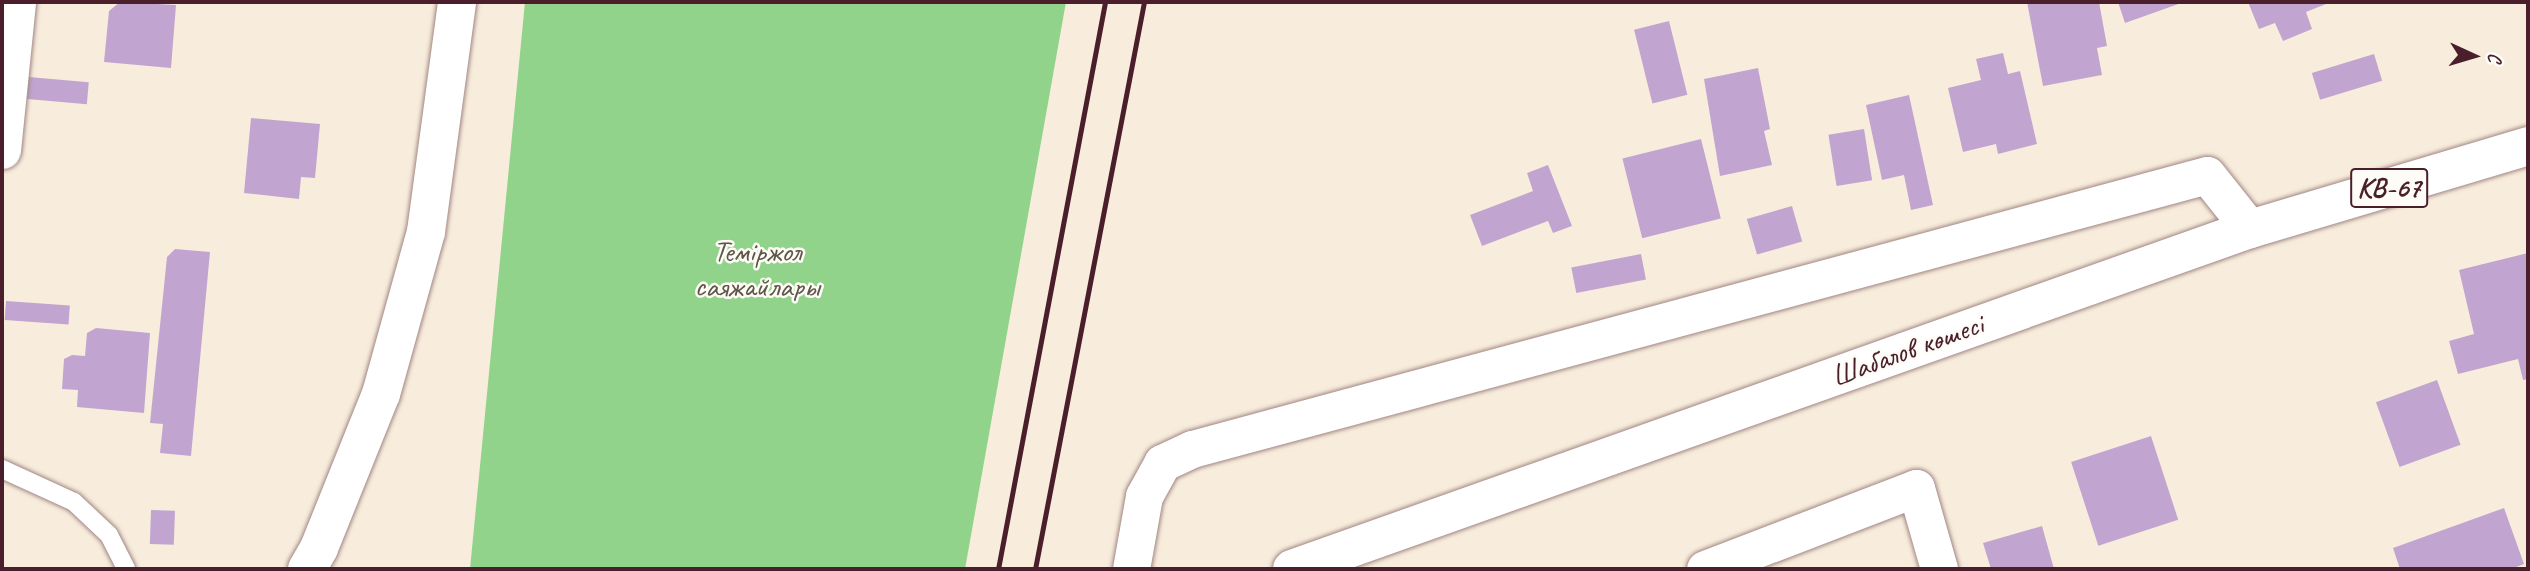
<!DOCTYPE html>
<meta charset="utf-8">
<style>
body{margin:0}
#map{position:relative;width:2530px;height:571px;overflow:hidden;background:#f8eddc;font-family:Caveat,sans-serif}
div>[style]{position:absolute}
.green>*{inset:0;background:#91d38b}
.building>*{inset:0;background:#c1a5d0;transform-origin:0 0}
.roads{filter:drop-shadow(0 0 2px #a18684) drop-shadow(0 0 2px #a18684)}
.service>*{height:18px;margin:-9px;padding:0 9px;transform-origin:9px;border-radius:9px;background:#fff}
.minor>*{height:37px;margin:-18.5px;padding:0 18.5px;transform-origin:18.5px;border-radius:18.5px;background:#fff}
.secondary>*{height:38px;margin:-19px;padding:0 19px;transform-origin:19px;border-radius:19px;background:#fff}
.primary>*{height:38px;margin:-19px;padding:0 19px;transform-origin:19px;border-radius:19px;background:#fff}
.rail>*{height:5px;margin:-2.5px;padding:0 2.5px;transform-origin:2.5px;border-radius:2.5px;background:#4a1f2b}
span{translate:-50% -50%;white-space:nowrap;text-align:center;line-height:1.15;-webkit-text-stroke:5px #fdfcf7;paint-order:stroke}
.shield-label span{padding:2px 5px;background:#fdfcf7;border:2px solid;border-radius:5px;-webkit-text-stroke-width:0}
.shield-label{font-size:28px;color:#4a1f2b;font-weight:700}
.park-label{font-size:30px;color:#5f5548}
.street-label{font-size:30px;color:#4a1f2b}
.frame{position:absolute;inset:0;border:4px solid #4a1f2b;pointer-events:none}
.north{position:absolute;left:2439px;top:21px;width:70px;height:70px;-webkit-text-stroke:5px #fdfcf7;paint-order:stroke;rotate:94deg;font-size:19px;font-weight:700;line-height:28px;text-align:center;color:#4a1f2b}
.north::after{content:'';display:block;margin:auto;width:24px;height:32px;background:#4a1f2b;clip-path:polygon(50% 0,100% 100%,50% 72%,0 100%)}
</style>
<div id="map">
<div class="green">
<div style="clip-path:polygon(525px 2px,1066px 2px,965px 569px,470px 569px)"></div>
</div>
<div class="building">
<div style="clip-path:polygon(120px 2px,176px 5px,171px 68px,104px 62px,109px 11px)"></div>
<div style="clip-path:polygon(2027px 2px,2099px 2px,2107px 46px,2097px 48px,2102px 75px,2043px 86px)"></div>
<div style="clip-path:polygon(2118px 2px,2184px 2px,2125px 23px)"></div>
<div style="clip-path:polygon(2248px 2px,2331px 2px,2306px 12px,2312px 29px,2283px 41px,2275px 23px,2259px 29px)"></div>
<div style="left:1669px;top:21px;width:76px;height:36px;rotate:76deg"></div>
<div style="clip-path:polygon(2003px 53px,2008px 74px,2020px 71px,2037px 144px,1998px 154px,1996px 144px,1963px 152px,1948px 88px,1981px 80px,1976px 59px)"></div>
<div style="left:2374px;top:54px;width:28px;height:65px;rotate:73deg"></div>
<div style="clip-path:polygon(1758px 68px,1770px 129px,1764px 131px,1772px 165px,1720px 176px,1704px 79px)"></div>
<div style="left:29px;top:77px;width:60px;height:22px;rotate:5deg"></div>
<div style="clip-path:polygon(1909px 95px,1933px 205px,1911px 210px,1904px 175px,1882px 180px,1866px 105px)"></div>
<div style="clip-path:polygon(251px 118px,320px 124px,315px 178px,301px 177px,299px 199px,244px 193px)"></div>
<div style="left:1864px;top:129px;width:52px;height:36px;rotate:81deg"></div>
<div style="left:1701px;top:139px;width:82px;height:81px;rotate:76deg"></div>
<div style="clip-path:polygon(1548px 165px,1572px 226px,1553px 233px,1548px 221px,1482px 246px,1470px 215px,1533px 191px,1527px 173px)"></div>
<div style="left:1792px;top:206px;width:37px;height:47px;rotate:74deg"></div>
<div style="clip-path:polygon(175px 249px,210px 252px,191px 456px,160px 453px,163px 424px,150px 423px,167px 257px)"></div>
<div style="clip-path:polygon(2528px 253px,2528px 379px,2523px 380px,2518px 359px,2458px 374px,2449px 341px,2474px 334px,2459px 270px)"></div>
<div style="left:1641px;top:254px;width:26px;height:71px;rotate:79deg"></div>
<div style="left:6px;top:301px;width:64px;height:19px;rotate:4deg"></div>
<div style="clip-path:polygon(96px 328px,150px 333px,144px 413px,77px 407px,78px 390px,62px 389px,64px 359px,72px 355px,85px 356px,87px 333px)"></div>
<div style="left:2437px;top:380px;width:69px;height:65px;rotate:70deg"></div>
<div style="left:2151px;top:436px;width:88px;height:84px;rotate:72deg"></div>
<div style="clip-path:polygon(2504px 508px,2524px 564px,2511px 569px,2400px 569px,2393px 548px)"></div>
<div style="left:151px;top:510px;width:24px;height:34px;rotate:2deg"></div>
<div style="clip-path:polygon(2042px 526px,2054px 569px,1991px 569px,1983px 543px)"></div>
</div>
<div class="roads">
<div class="service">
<div style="left:2px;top:469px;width:79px;rotate:24.6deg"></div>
<div style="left:74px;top:502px;width:48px;rotate:43.3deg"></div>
<div style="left:109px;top:535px;width:38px;rotate:63deg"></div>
</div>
<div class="minor">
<div style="left:2px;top:150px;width:149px;rotate:-84.2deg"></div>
<div style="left:1131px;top:569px;width:74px;rotate:-79.9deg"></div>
<div style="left:1144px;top:496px;width:38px;rotate:-61deg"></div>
<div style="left:1162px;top:463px;width:33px;rotate:-25deg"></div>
<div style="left:1192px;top:449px;width:1051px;rotate:-15.11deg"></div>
<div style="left:2207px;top:175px;width:69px;rotate:51.5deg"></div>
<div style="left:1705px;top:569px;width:226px;rotate:-21deg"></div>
<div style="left:1916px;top:488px;width:84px;rotate:74.1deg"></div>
</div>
<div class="secondary">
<div style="left:307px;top:569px;width:24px;rotate:-60deg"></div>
<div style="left:319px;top:548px;width:166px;rotate:-68.1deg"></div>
<div style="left:381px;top:394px;width:168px;rotate:-74.5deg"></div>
<div style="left:426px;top:232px;width:232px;rotate:-82.3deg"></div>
</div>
<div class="primary">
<div style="left:1292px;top:569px;width:1017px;rotate:-19.54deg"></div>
<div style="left:2250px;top:229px;width:290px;rotate:-16.6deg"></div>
</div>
</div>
<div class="rail">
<div style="left:998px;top:569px;width:577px;rotate:-79.31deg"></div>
<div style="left:1035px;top:569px;width:577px;rotate:-79.12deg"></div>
</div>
<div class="shield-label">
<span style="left:2389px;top:188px">KB-67</span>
</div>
<div class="park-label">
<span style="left:757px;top:268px">Теміржол<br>саяжайлары</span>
</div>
<div class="street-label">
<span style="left:1907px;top:350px;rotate:-20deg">Шабалов көшесі</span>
</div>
<div class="frame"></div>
<div class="north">С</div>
</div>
